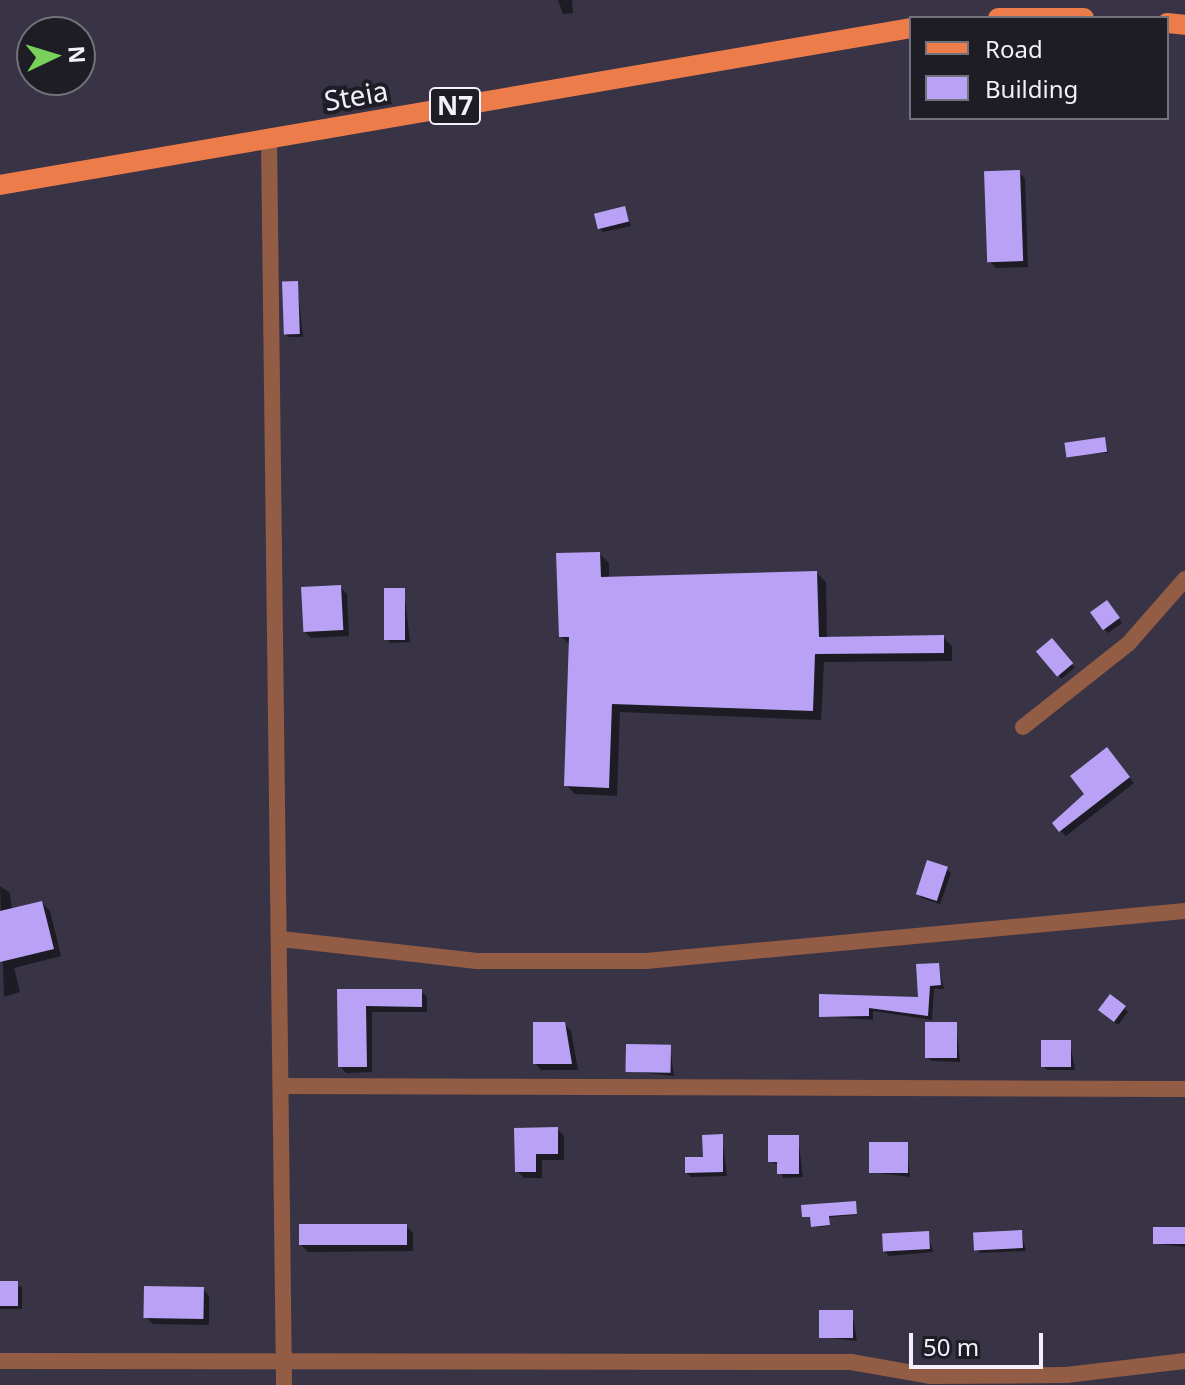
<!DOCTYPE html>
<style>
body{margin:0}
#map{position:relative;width:1185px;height:1385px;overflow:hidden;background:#383345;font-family:"Noto Sans",sans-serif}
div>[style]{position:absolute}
.shadow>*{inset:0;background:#0007;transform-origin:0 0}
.building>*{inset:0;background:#b9a2f5;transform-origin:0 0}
.street>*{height:16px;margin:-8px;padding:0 8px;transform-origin:8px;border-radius:8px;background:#935c45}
.primary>*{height:20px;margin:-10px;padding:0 10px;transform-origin:10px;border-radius:10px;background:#ec7d4b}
span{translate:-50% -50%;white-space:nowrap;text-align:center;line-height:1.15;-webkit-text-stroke:8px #1e1c25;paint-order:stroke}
.shield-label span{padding:2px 6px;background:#1e1c25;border:2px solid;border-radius:6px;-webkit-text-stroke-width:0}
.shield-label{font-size:26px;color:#f3f0fc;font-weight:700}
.street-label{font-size:28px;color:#f3f0fc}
.legend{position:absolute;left:909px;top:16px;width:260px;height:104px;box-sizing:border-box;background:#1e1c25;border:2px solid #73717b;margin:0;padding:10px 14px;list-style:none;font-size:24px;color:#f3f0fc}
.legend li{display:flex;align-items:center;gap:16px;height:40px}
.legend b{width:40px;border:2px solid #73717b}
.north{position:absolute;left:16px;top:16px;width:80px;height:80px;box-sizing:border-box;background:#1e1c25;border:2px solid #73717b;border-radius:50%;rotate:86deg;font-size:22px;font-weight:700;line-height:32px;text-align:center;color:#f3f0fc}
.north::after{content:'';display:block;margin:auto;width:28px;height:36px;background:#78d158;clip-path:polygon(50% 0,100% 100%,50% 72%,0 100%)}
.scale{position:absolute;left:909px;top:1333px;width:134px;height:36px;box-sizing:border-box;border:4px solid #f3f0fc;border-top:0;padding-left:10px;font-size:24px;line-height:28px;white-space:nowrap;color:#f3f0fc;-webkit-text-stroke:6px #1e1c25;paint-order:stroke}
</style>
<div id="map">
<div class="shadow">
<div style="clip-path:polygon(558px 0,572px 0,573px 13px,563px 14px)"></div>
<div style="clip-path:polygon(1019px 172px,1025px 179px,1028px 267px,996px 268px,989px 261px)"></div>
<div style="clip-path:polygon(624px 208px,631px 226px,603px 232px,599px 228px)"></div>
<div style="clip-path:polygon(297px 283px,303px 337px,289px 337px,284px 333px)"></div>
<div style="clip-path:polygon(1105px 439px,1108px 453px,1069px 455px)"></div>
<div style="clip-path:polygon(600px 554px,609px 563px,609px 578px,817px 573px,826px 582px,827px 638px,943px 637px,952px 646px,952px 661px,824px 662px,821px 720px,620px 712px,617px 796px,575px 794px,566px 785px,570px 645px,561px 636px)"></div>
<div style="clip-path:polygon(340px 587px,347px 594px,349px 636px,311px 638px,304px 631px)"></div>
<div style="clip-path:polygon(404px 590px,410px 642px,391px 643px,387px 639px)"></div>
<div style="clip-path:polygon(1111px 607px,1122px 623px,1108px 633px,1104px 629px)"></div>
<div style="left:1052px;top:641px;width:35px;height:17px;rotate:50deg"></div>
<div style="clip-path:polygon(1113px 756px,1134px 783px,1066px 836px,1054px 824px,1086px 795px)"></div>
<div style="clip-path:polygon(946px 869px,951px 873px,940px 904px,922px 898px,918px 894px)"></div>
<div style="clip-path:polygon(0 886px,10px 893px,12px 910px,42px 903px,50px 911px,61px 956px,14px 968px,20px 992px,4px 997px)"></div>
<div style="clip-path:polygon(938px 965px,944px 989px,934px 989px,932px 1020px,873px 1011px,873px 1020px,821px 1016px,920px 999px)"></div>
<div style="clip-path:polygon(339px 991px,421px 991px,427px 997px,427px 1012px,372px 1012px,372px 1072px,346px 1073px,340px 1066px)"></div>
<div style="clip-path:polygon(1124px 1008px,1128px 1012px,1118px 1025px,1104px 1014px)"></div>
<div style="clip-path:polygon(564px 1024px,571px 1031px,578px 1070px,541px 1070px,535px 1063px)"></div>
<div style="clip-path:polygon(956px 1024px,960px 1062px,932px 1061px,927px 1057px)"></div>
<div style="clip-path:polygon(1070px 1042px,1075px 1070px,1047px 1070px,1043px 1066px)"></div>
<div style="clip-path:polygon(670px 1047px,674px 1076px,628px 1071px)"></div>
<div style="clip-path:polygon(557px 1129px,564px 1136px,564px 1160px,542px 1160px,542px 1178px,524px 1178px,517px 1171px)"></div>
<div style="clip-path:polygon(722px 1136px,727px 1176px,691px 1177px,687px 1173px)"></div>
<div style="clip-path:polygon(798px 1137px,803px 1177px,783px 1178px,779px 1165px,770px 1161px)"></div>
<div style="clip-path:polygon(907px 1144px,910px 1177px,870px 1172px)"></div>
<div style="clip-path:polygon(856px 1204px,857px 1215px,830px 1217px,830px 1226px,814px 1227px,812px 1218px,804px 1216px)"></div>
<div style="clip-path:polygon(406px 1226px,413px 1233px,413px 1251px,308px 1252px,301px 1245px)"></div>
<div style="clip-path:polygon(1185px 1229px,1185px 1247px,1156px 1244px)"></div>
<div style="clip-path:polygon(1021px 1232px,1026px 1251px,980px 1253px,976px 1249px)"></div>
<div style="clip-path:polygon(928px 1233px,933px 1252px,889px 1256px,885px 1252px)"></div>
<div style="clip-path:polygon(0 1283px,22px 1287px,22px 1309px,0 1309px)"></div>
<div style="clip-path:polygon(203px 1289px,209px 1296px,209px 1325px,153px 1324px,146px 1317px)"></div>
<div style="clip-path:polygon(852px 1312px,857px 1341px,821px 1337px)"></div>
</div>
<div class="building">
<div style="left:1020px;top:170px;width:91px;height:36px;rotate:88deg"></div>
<div style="left:625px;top:206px;width:16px;height:32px;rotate:76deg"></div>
<div style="left:298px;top:281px;width:53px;height:16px;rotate:88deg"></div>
<div style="left:1105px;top:437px;width:15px;height:41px;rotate:82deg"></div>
<div style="clip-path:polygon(600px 552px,601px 577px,817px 571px,819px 637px,944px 635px,944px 653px,815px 654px,813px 711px,612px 704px,609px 788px,564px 786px,569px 637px,559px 637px,556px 553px)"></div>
<div style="left:341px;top:585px;width:45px;height:40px;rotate:87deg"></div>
<div style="left:384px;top:588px;width:21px;height:52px"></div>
<div style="left:1107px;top:600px;width:22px;height:21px;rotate:54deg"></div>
<div style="left:1052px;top:638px;width:33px;height:21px;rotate:50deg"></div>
<div style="clip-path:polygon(1107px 747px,1130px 777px,1059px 832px,1052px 823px,1084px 794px,1070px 776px)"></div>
<div style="left:927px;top:860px;width:22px;height:36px;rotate:18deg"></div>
<div style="clip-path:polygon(42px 901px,54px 949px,0 962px,0 911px)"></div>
<div style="clip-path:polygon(939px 963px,941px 985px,930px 986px,928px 1016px,869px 1008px,869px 1016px,819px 1017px,819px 994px,918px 997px,916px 964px)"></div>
<div style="clip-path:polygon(337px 989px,422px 989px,422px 1007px,366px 1006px,367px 1067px,338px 1067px)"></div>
<div style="left:1110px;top:994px;width:20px;height:20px;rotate:37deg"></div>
<div style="clip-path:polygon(533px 1022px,565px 1022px,572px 1064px,533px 1064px)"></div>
<div style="left:925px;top:1022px;width:32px;height:36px"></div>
<div style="left:1041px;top:1040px;width:30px;height:27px"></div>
<div style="left:626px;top:1044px;width:45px;height:28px;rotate:1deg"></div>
<div style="clip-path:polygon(558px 1127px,558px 1154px,536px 1154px,536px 1172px,515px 1172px,514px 1128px)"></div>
<div style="clip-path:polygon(723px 1134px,723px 1172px,685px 1173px,685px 1157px,703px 1157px,702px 1135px)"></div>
<div style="clip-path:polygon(768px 1135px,799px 1135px,799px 1174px,777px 1174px,777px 1162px,768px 1162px)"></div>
<div style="left:869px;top:1142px;width:39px;height:31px"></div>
<div style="clip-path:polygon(856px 1201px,857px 1214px,829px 1216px,830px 1225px,811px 1227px,810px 1217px,802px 1217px,801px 1205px)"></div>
<div style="left:407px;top:1224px;width:21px;height:108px;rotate:90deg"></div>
<div style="left:1185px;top:1227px;width:17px;height:32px;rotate:90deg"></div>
<div style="left:1022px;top:1230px;width:18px;height:49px;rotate:87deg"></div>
<div style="left:929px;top:1231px;width:18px;height:47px;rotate:87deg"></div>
<div style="left:0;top:1281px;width:18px;height:25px"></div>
<div style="left:144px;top:1286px;width:60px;height:32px;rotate:1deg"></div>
<div style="left:819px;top:1310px;width:34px;height:28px"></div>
</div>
<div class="street">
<div style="left:269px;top:138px;width:1247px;rotate:89.31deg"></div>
<div style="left:1023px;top:727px;width:135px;rotate:-38.4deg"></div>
<div style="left:1129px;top:643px;width:85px;rotate:-48.8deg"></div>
<div style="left:281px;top:939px;width:197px;rotate:6.4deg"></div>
<div style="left:477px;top:961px;width:169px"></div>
<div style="left:646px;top:961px;width:541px;rotate:-5.3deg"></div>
<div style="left:281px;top:1086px;width:904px;rotate:0.19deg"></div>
<div style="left:0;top:1361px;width:851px;rotate:0.07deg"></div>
<div style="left:851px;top:1362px;width:80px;rotate:10deg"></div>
<div style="left:930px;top:1376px;width:136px;rotate:-0.4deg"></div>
<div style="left:1066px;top:1375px;width:120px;rotate:-6.7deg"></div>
</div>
<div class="primary">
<div style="left:998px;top:18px;width:86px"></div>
<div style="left:1167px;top:23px;width:18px;rotate:6deg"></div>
<div style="left:0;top:185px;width:924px;rotate:-9.78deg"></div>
</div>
<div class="shield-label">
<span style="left:455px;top:106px">N7</span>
</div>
<div class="street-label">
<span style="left:356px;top:95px;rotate:-10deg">Steia</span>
</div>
<ul class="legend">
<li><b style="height:10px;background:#ec7d4b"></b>Road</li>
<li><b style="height:22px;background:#b9a2f5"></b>Building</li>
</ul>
<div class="north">N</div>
<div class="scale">50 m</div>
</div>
